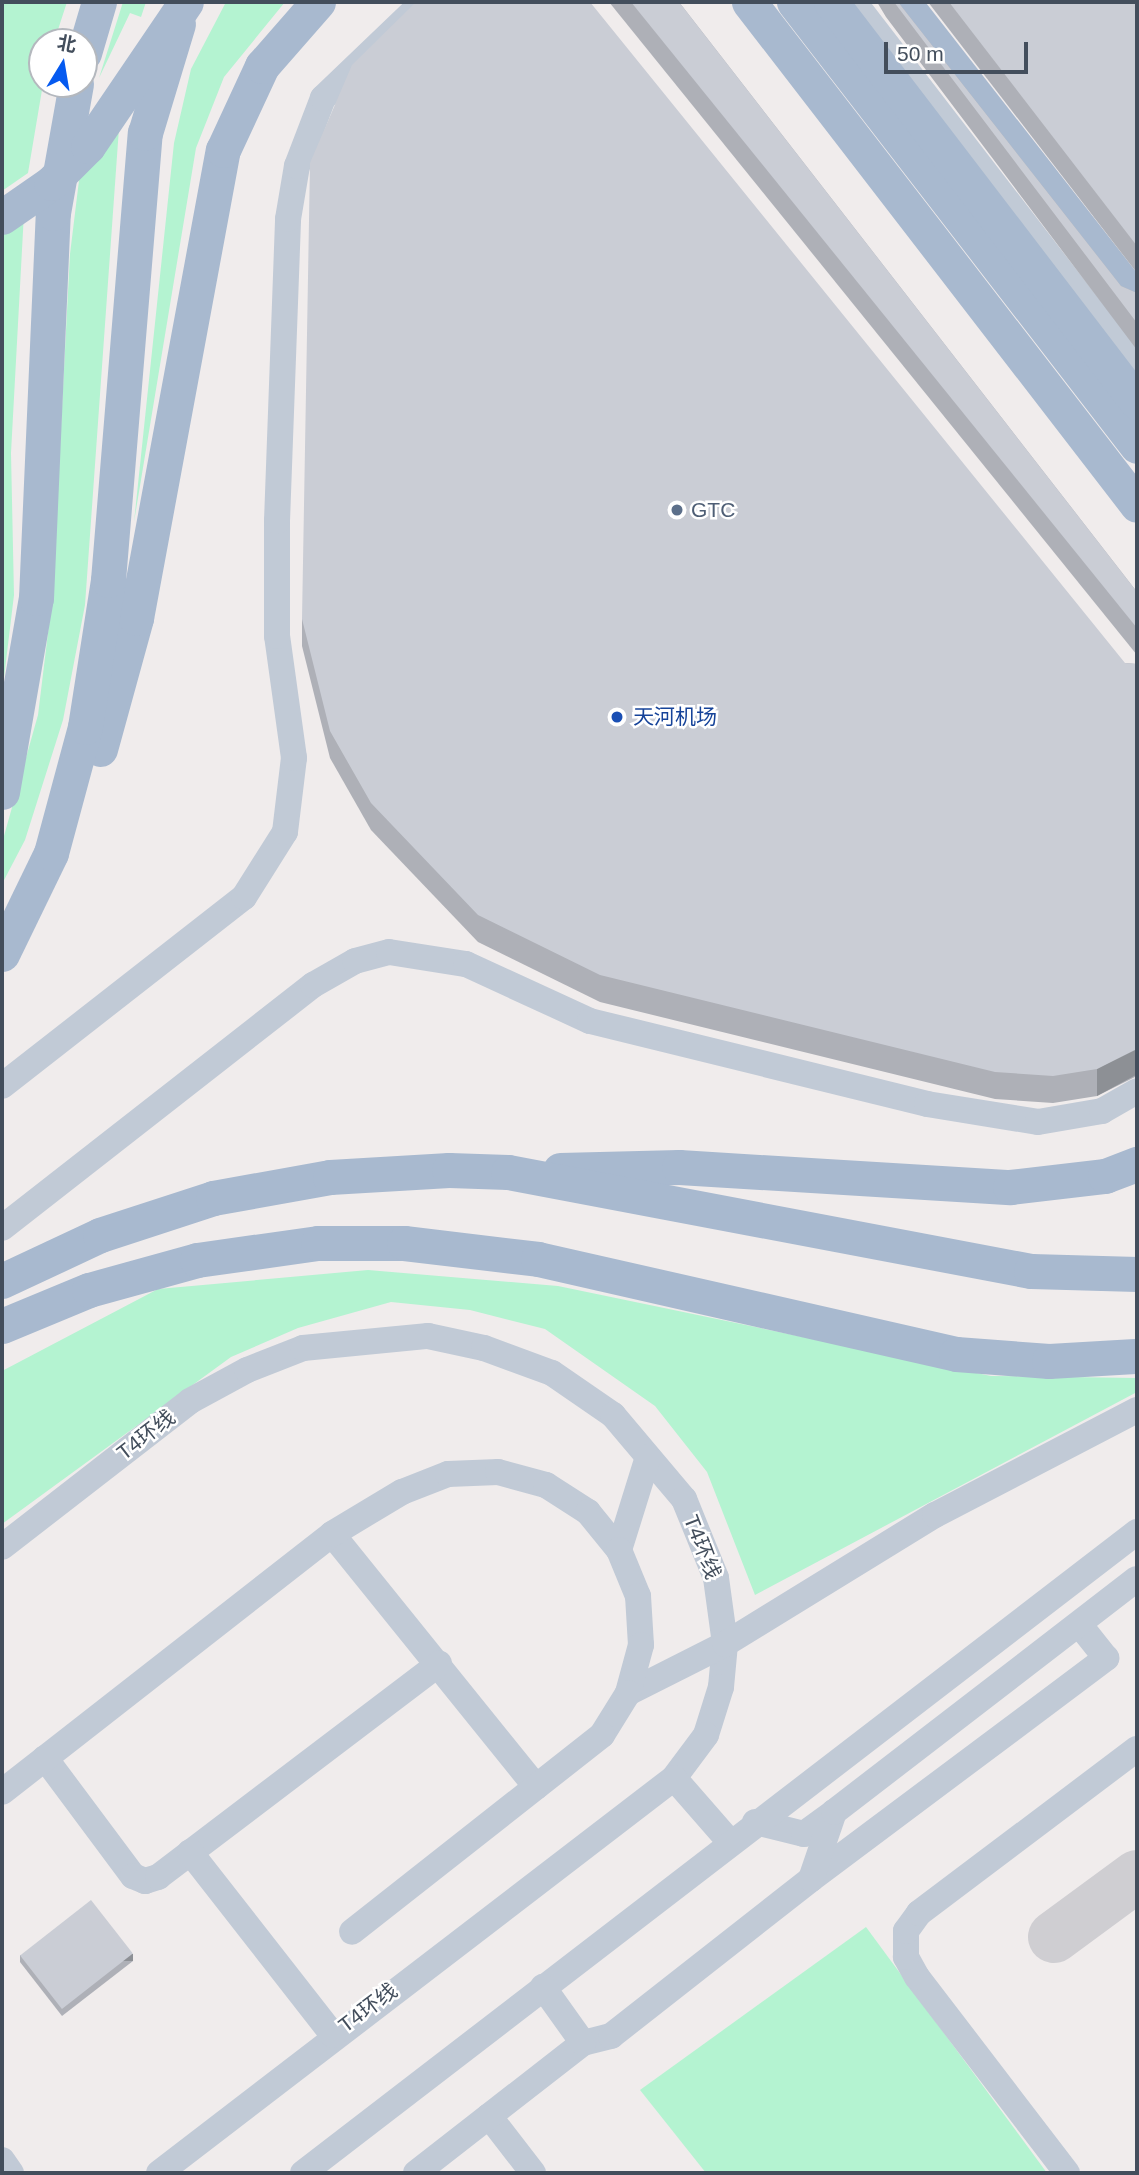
<!DOCTYPE html>
<meta charset="utf-8">
<style>
body{margin:0}
#map{position:relative;width:1139px;height:2175px;overflow:hidden;background:#f0ecec;font-family:Helvetica,"Noto Sans SC",sans-serif}
div>[style]{position:absolute}
.green>*{inset:0;background:#b4f3d1}
.taxiway>*{height:52px;margin:-26px;padding:0 26px;transform-origin:26px;border-radius:26px;background:#cfced2}
.minor>*{height:26px;margin:-13px;padding:0 13px;transform-origin:13px;border-radius:13px;background:#c1cad6}
.major>*{height:35px;margin:-17.5px;padding:0 17.5px;transform-origin:17.5px;border-radius:17.5px;background:#a8b9cf}
.major-bridge>*{height:35px;margin:-17.5px;padding:0 17.5px;transform-origin:17.5px;border-radius:17.5px;background:#a8b9cf}
.wall>*{inset:0;background:#aeb0b7}
.shaded-wall>*{inset:0;background:#8d9095;transform-origin:0 0}
.building>*{inset:0;background:#cacdd5;transform-origin:0 0}
.dots>*{width:19px;height:19px;translate:-50% -50%;box-sizing:border-box;border:4px solid #fff;border-radius:50%}
span{translate:-50% -50%;white-space:nowrap;text-align:center;line-height:1.15;-webkit-text-stroke:5px #fff;paint-order:stroke}
.service-label{font-size:21px;color:#4e5e75}
.left{translate:0 -50%;text-align:left}
.transit-label{font-size:21px;color:#164399}
.street-label{font-size:21px;color:#434e5c}
.frame{position:absolute;inset:0;border:4px solid #434e5c;pointer-events:none}
.north{position:absolute;left:28px;top:28px;width:70px;height:70px;box-sizing:border-box;background:#fff;border:2px solid #b4b8be;border-radius:50%;rotate:11deg;font-size:19px;font-weight:700;line-height:28px;text-align:center;color:#434e5c}
.north::after{content:'';display:block;margin:auto;width:24px;height:32px;background:#055af0;clip-path:polygon(50% 0,100% 100%,50% 72%,0 100%)}
.scale{position:absolute;left:884px;top:42px;width:144px;height:32px;box-sizing:border-box;border:4px solid #434e5c;border-top:0;padding-left:9px;font-size:21px;line-height:24px;white-space:nowrap;color:#434e5c;-webkit-text-stroke:5px #fff;paint-order:stroke}
</style>
<div id="map">
<div class="green">
<i style="clip-path:polygon(2px 2px,67px 2px,54px 42px,42px 42px,43px 84px,28px 173px,2px 191px)"></i>
<i style="clip-path:polygon(123px 2px,146px 2px,141px 17px,130px 13px,99px 78px)"></i>
<i style="clip-path:polygon(226px 2px,285px 2px,224px 77px,196px 148px,134px 522px,174px 143px,191px 69px)"></i>
<i style="clip-path:polygon(120px 114px,85px 605px,63px 720px,25px 840px,2px 884px,2px 843px,38px 715px,52px 600px,70px 254px,81px 164px)"></i>
<i style="clip-path:polygon(24px 213px,11px 453px,14px 595px,2px 694px,2px 227px)"></i>
<i style="clip-path:polygon(368px 1270px,558px 1286px,991px 1376px,1137px 1378px,1137px 1392px,755px 1595px,707px 1472px,655px 1406px,545px 1329px,470px 1310px,391px 1302px,298px 1328px,231px 1357px,2px 1524px,2px 1371px,158px 1289px)"></i>
<i style="clip-path:polygon(866px 1927px,1047px 2173px,706px 2173px,640px 2090px)"></i>
</div>
<div class="taxiway">
<i style="left:1054px;top:1937px;width:103px;rotate:-36.3deg"></i>
</div>
<div class="minor">
<i style="left:854px;top:2px;width:463px;rotate:52.4deg"></i>
<i style="left:2px;top:1086px;width:307px;rotate:-38deg"></i>
<i style="left:244px;top:897px;width:77px;rotate:-57.8deg"></i>
<i style="left:285px;top:832px;width:75px;rotate:-83.1deg"></i>
<i style="left:294px;top:758px;width:123px;rotate:-97.9deg"></i>
<i style="left:277px;top:636px;width:115px;rotate:-90deg"></i>
<i style="left:277px;top:521px;width:302px;rotate:-87.9deg"></i>
<i style="left:288px;top:219px;width:54px;rotate:-80.4deg"></i>
<i style="left:297px;top:166px;width:73px;rotate:-69.1deg"></i>
<i style="left:323px;top:98px;width:139px;rotate:-43.8deg"></i>
<i style="left:2px;top:1228px;width:395px;rotate:-38deg"></i>
<i style="left:313px;top:985px;width:48px;rotate:-29.7deg"></i>
<i style="left:355px;top:961px;width:35px;rotate:-15deg"></i>
<i style="left:389px;top:952px;width:78px;rotate:8.9deg"></i>
<i style="left:466px;top:964px;width:136px;rotate:24.7deg"></i>
<i style="left:590px;top:1021px;width:347px;rotate:13.8deg"></i>
<i style="left:927px;top:1104px;width:112px;rotate:9.2deg"></i>
<i style="left:1038px;top:1122px;width:65px;rotate:-9.8deg"></i>
<i style="left:1102px;top:1111px;width:40px;rotate:-29.7deg"></i>
<i style="left:332px;top:1534px;width:325px;rotate:51.1deg"></i>
<i style="left:2px;top:1547px;width:238px;rotate:-37.8deg"></i>
<i style="left:190px;top:1401px;width:65px;rotate:-28.5deg"></i>
<i style="left:247px;top:1370px;width:60px;rotate:-21.4deg"></i>
<i style="left:303px;top:1348px;width:126px;rotate:-5.5deg"></i>
<i style="left:428px;top:1336px;width:57px;rotate:12.1deg"></i>
<i style="left:484px;top:1348px;width:72px;rotate:20.2deg"></i>
<i style="left:552px;top:1373px;width:74px;rotate:34.5deg"></i>
<i style="left:613px;top:1415px;width:110px;rotate:49.8deg"></i>
<i style="left:684px;top:1499px;width:85px;rotate:67.9deg"></i>
<i style="left:716px;top:1578px;width:67px;rotate:82.2deg"></i>
<i style="left:725px;top:1644px;width:43px;rotate:95.3deg"></i>
<i style="left:721px;top:1687px;width:50px;rotate:107.4deg"></i>
<i style="left:706px;top:1735px;width:54px;rotate:126.7deg"></i>
<i style="left:674px;top:1778px;width:649px;rotate:142.51deg"></i>
<i style="left:619px;top:1550px;width:97px;rotate:-72.7deg"></i>
<i style="left:628px;top:1693px;width:109px;rotate:-26.8deg"></i>
<i style="left:725px;top:1644px;width:246px;rotate:-31.6deg"></i>
<i style="left:935px;top:1515px;width:228px;rotate:-27.5deg"></i>
<i style="left:45px;top:1758px;width:147px;rotate:53.3deg"></i>
<i style="left:133px;top:1876px;width:13px;rotate:23deg"></i>
<i style="left:145px;top:1881px;width:14px;rotate:-17deg"></i>
<i style="left:158px;top:1877px;width:353px;rotate:-37.2deg"></i>
<i style="left:674px;top:1778px;width:84px;rotate:48.9deg"></i>
<i style="left:2px;top:1792px;width:419px;rotate:-38deg"></i>
<i style="left:332px;top:1534px;width:82px;rotate:-31deg"></i>
<i style="left:402px;top:1492px;width:49px;rotate:-21.4deg"></i>
<i style="left:448px;top:1474px;width:50px;rotate:-2.3deg"></i>
<i style="left:498px;top:1472px;width:50px;rotate:15.2deg"></i>
<i style="left:546px;top:1485px;width:50px;rotate:32.7deg"></i>
<i style="left:588px;top:1512px;width:49px;rotate:50.8deg"></i>
<i style="left:619px;top:1550px;width:50px;rotate:67.6deg"></i>
<i style="left:638px;top:1596px;width:49px;rotate:86.5deg"></i>
<i style="left:641px;top:1645px;width:50px;rotate:105.2deg"></i>
<i style="left:628px;top:1693px;width:49px;rotate:121.8deg"></i>
<i style="left:602px;top:1735px;width:318px;rotate:141.8deg"></i>
<i style="left:755px;top:1822px;width:50px;rotate:13.8deg"></i>
<i style="left:804px;top:1834px;width:37px;rotate:-36deg"></i>
<i style="left:190px;top:1852px;width:232px;rotate:52deg"></i>
<i style="left:811px;top:1879px;width:369px;rotate:-36.8deg"></i>
<i style="left:1106px;top:1658px;width:43px;rotate:-128.5deg"></i>
<i style="left:583px;top:2043px;width:29px;rotate:-14deg"></i>
<i style="left:611px;top:2036px;width:254px;rotate:-38.1deg"></i>
<i style="left:811px;top:1879px;width:71px;rotate:-71.1deg"></i>
<i style="left:834px;top:1812px;width:382px;rotate:-37.6deg"></i>
<i style="left:489px;top:2116px;width:72px;rotate:52.3deg"></i>
<i style="left:2px;top:2160px;width:16px;rotate:55deg"></i>
<i style="left:303px;top:2173px;width:1052px;rotate:-37.55deg"></i>
<i style="left:416px;top:2173px;width:212px;rotate:-37.9deg"></i>
<i style="left:583px;top:2043px;width:69px;rotate:-125.5deg"></i>
<i style="left:1067px;top:2173px;width:247px;rotate:-127.4deg"></i>
<i style="left:917px;top:1977px;width:23px;rotate:-119deg"></i>
<i style="left:906px;top:1957px;width:26px;rotate:-90deg"></i>
<i style="left:906px;top:1931px;width:22px;rotate:-54deg"></i>
<i style="left:919px;top:1913px;width:273px;rotate:-37deg"></i>
</div>
<div class="major">
<i style="left:749px;top:2px;width:635px;rotate:52.35deg"></i>
<i style="left:84px;top:53px;width:53px;rotate:-73.6deg"></i>
<i style="left:100px;top:749px;width:136px;rotate:-74.6deg"></i>
<i style="left:136px;top:618px;width:476px;rotate:-79.5deg"></i>
<i style="left:223px;top:150px;width:93px;rotate:-65.1deg"></i>
<i style="left:262px;top:66px;width:85px;rotate:-48.8deg"></i>
<i style="left:2px;top:792px;width:197px;rotate:-80.1deg"></i>
<i style="left:36px;top:598px;width:385px;rotate:-87.5deg"></i>
<i style="left:53px;top:213px;width:131px;rotate:-79.9deg"></i>
<i style="left:2px;top:954px;width:112px;rotate:-64.1deg"></i>
<i style="left:51px;top:853px;width:131px;rotate:-74.9deg"></i>
<i style="left:85px;top:727px;width:149px;rotate:-81.1deg"></i>
<i style="left:108px;top:580px;width:449px;rotate:-85.3deg"></i>
<i style="left:145px;top:133px;width:114px;rotate:-73.2deg"></i>
<i style="left:560px;top:1170px;width:119px;rotate:-1.4deg"></i>
<i style="left:679px;top:1167px;width:332px;rotate:3.5deg"></i>
<i style="left:1010px;top:1187px;width:96px;rotate:-6.6deg"></i>
<i style="left:1105px;top:1176px;width:34px;rotate:-21deg"></i>
<i style="left:2px;top:1281px;width:108px;rotate:-25.1deg"></i>
<i style="left:100px;top:1235px;width:119px;rotate:-18.1deg"></i>
<i style="left:213px;top:1198px;width:119px;rotate:-10.2deg"></i>
<i style="left:330px;top:1177px;width:119px;rotate:-3.4deg"></i>
<i style="left:449px;top:1170px;width:59px;rotate:1.9deg"></i>
<i style="left:508px;top:1172px;width:532px;rotate:10.72deg"></i>
<i style="left:1031px;top:1271px;width:106px;rotate:1.6deg"></i>
<i style="left:2px;top:1326px;width:94px;rotate:-22.5deg"></i>
<i style="left:89px;top:1290px;width:112px;rotate:-15.5deg"></i>
<i style="left:197px;top:1260px;width:122px;rotate:-8deg"></i>
<i style="left:318px;top:1243px;width:86px"></i>
<i style="left:404px;top:1243px;width:135px;rotate:6.8deg"></i>
<i style="left:538px;top:1259px;width:429px;rotate:12.8deg"></i>
<i style="left:956px;top:1354px;width:93px;rotate:4.3deg"></i>
<i style="left:1049px;top:1361px;width:86px;rotate:-3.3deg"></i>
</div>
<div class="major-bridge">
<i style="left:794px;top:2px;width:561px;rotate:52.31deg"></i>
<i style="left:831px;top:2px;width:504px;rotate:52.58deg"></i>
<i style="left:903px;top:2px;width:380px;rotate:52deg"></i>
<i style="left:2px;top:217px;width:60px;rotate:-34.8deg"></i>
<i style="left:51px;top:183px;width:52px;rotate:-45deg"></i>
<i style="left:88px;top:146px;width:174px;rotate:-55.8deg"></i>
</div>
<div class="wall">
<i style="clip-path:polygon(609px 2px,679px 2px,1137px 592px,1137px 655px)"></i>
<i style="clip-path:polygon(877px 2px,898px 2px,1121px 286px,1137px 293px,1137px 350px,886px 17px)"></i>
<i style="clip-path:polygon(928px 2px,1137px 2px,1137px 273px)"></i>
<i style="clip-path:polygon(302px 619px,1125px 663px,1137px 664px,1137px 1076px,1097px 1096px,1053px 1103px,995px 1099px,600px 1002px,478px 942px,371px 830px,330px 758px,302px 646px)"></i>
<i style="clip-path:polygon(20px 1955px,133px 1961px,62px 2016px,20px 1962px)"></i>
</div>
<div class="shaded-wall">
<i style="clip-path:polygon(1136px 1048px,1136px 1075px,1097px 1096px,1097px 1069px)"></i>
<i style="left:133px;top:1954px;width:7px;height:90px;rotate:90deg"></i>
</div>
<div class="building">
<i style="clip-path:polygon(416px 2px,590px 2px,1125px 663px,1137px 664px,1137px 1049px,1097px 1069px,1053px 1076px,995px 1072px,600px 975px,478px 915px,371px 803px,330px 731px,302px 619px,310px 163px,352px 65px)"></i>
<i style="clip-path:polygon(631px 2px,679px 2px,1137px 592px,1137px 628px)"></i>
<i style="clip-path:polygon(894px 2px,898px 2px,1121px 286px,1137px 293px,1137px 323px)"></i>
<i style="clip-path:polygon(949px 2px,1137px 2px,1137px 246px)"></i>
<i style="left:91px;top:1900px;width:68px;height:90px;rotate:52deg"></i>
</div>
<div class="dots">
<i style="left:677px;top:510px;background:#5c6f8a"></i>
<i style="left:617px;top:717px;background:#1a4fb4"></i>
</div>
<div class="service-label">
<span class="left" style="left:691px;top:510px">GTC</span>
</div>
<div class="transit-label">
<span class="left" style="left:633px;top:717px">天河机场</span>
</div>
<div class="street-label">
<span style="left:146px;top:1435px;rotate:-38deg">T4环线</span>
<span style="left:702px;top:1547px;rotate:69deg">T4环线</span>
<span style="left:368px;top:2008px;rotate:-37deg">T4环线</span>
</div>
<div class="frame"></div>
<div class="north">北</div>
<div class="scale">50 m</div>
</div>
